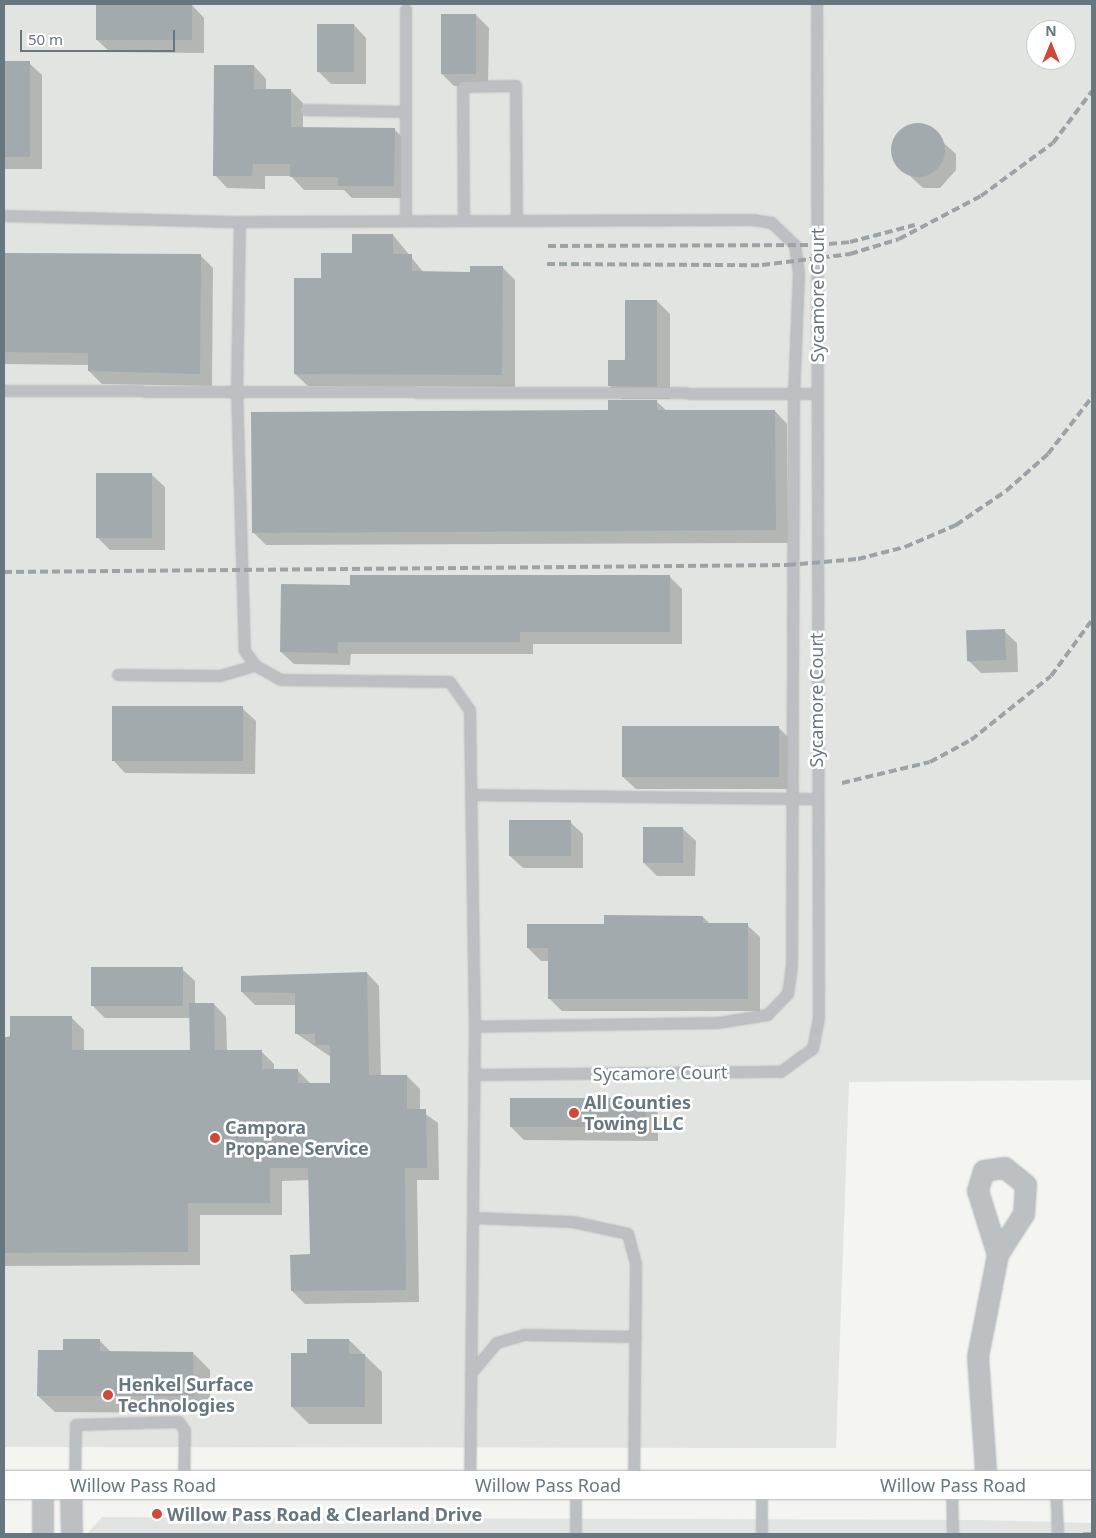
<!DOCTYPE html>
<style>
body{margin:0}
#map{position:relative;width:1096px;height:1538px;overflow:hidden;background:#f4f4f1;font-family:"Noto Sans",sans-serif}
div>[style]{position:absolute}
.built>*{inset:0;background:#e2e4e1}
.shadow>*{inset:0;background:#0003;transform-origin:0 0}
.building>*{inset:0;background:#a2aaae;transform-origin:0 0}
.round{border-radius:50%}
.roads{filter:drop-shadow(0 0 1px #afb4b7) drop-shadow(0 0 1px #afb4b7)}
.lane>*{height:10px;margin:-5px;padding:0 5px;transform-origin:5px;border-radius:5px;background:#bcc0c3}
.street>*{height:20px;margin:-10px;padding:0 10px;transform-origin:10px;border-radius:10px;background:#bcc0c3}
.secondary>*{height:28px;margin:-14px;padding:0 14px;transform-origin:14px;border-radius:14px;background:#fff}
.rail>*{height:4px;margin-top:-2px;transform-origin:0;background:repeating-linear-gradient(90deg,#9ca3a7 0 8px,transparent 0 12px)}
.dots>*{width:14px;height:14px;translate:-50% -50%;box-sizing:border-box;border:2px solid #fff;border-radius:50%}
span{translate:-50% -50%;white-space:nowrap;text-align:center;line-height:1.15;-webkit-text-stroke:5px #fff;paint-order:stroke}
.street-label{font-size:18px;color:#67777f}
.poi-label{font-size:18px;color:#67777f;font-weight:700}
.left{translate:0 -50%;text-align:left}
.frame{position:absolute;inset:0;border:5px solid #67777f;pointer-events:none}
.north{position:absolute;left:1026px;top:20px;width:50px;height:50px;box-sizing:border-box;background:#fff;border:1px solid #c2c9cc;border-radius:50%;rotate:0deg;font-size:14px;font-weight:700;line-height:20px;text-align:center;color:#67777f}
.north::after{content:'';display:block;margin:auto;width:18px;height:22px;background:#cf4937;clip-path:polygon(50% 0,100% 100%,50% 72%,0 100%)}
.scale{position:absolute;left:20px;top:30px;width:155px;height:22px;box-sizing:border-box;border:2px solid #67777f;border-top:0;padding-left:6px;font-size:15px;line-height:18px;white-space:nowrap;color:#67777f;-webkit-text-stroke:4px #fff;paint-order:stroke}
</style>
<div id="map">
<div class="built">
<i style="clip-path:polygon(evenodd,4px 4px,1092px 4px,1092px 1080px,849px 1082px,836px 1448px,4px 1447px,4px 4px,1036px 30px,1066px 30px,1066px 60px,1036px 60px,1036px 30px)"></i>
<i style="clip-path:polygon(102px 1517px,979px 1520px,1092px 1523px,1092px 1534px,87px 1534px)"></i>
</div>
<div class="shadow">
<i style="clip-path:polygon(192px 5px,204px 18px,204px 53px,110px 52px,97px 40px)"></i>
<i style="clip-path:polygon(476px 15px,489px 28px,488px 86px,454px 86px,441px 73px)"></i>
<i style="clip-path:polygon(354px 25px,366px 38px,366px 84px,331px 84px,318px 71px)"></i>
<i style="clip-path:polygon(4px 63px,29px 63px,42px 75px,42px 169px,4px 169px)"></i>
<i style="clip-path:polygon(254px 66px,266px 79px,266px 90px,290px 90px,303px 103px,303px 129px,394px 129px,407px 142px,406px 198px,352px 198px,344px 190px,304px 190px,291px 176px,265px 176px,265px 189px,227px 188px,215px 175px)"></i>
<i style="clip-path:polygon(924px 125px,956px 154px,956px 170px,940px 188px,923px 188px,896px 163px,895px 137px,908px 126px)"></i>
<i style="clip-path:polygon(393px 235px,424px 273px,471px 273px,502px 267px,515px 280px,515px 387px,308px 386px,295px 374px,322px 279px,354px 254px)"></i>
<i style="clip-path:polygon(4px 255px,200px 255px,213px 268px,212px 386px,102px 384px,89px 371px,89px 365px,4px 364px)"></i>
<i style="clip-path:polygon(657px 301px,670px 314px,670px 399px,622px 399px,610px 386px)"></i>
<i style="clip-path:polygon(657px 402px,667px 411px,775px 411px,787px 424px,788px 543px,266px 545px,253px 532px,610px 412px)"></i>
<i style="clip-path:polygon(152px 475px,165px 487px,165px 550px,110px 550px,98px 538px)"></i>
<i style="clip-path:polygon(669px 576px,682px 589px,682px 644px,533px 644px,533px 654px,351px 654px,350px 665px,294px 664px,281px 652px,352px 586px)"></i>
<i style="clip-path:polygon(1004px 631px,1017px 643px,1018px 672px,981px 673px,968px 660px)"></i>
<i style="clip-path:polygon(243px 709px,256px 721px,255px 774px,125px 773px,113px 760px)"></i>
<i style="clip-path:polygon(778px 727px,791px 740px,791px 789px,636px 789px,623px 777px)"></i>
<i style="clip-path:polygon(570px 822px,583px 834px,583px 868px,523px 868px,510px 856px)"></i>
<i style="clip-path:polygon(683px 829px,696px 841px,695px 876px,657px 876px,644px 863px)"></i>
<i style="clip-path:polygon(703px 917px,711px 925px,747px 925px,760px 937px,760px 1011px,562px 1011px,549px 998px,549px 961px,541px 961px,528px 948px,606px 925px)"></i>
<i style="clip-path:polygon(182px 969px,195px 981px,195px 1004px,214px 1004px,226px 1017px,227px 1051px,261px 1051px,274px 1064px,274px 1070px,297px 1070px,310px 1083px,331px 1084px,331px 1057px,297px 1034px,296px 1005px,255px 1005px,242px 992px,367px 973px,379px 986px,381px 1076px,407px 1076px,420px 1089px,420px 1110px,438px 1123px,439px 1180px,417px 1180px,419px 1302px,305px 1304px,292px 1291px,311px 1256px,310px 1180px,282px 1181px,282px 1215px,200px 1215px,200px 1265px,4px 1266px,4px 1038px,71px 1017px,84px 1030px,84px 1052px,191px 1051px,191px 1018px,105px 1018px,92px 1005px)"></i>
<i style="clip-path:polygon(646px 1101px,658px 1113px,658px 1141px,524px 1140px,511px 1127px)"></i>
<i style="clip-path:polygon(349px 1340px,382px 1372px,382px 1424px,309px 1424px,292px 1407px,308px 1354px)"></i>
<i style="clip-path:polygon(100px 1341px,111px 1352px,193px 1353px,210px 1370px,210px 1413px,55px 1412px,38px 1396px,64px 1351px)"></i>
<i style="left:1083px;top:1532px;width:9px;height:2px"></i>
</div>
<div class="building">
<i style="left:96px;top:4px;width:96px;height:36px"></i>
<i style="left:441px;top:14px;width:35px;height:60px"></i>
<i style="left:317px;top:24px;width:37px;height:48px"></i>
<i style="left:4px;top:61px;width:26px;height:96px"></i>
<i style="clip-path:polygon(214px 65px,254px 65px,254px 89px,291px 89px,291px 127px,395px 128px,394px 186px,338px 186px,338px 177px,290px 177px,290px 164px,253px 164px,252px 176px,213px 176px)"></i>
<i class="round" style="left:891px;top:123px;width:54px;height:54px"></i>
<i style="clip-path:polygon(352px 234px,393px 234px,393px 254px,412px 254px,412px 271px,470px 272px,470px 266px,503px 266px,502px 375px,294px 374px,294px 278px,321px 278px,321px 253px,352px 253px)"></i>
<i style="clip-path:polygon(4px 253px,201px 254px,200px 374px,88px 371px,88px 353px,4px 352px)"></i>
<i style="clip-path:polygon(625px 300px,657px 300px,657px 387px,608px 386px,608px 360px,625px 360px)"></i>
<i style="clip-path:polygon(608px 400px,657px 400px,657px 410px,775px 410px,776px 530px,252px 533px,251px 412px,608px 410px)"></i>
<i style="left:96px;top:473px;width:56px;height:65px"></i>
<i style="clip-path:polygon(350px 575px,670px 575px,670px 632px,520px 632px,520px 642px,338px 642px,338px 653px,280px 652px,281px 584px,350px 585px)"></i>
<i style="left:1005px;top:629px;width:31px;height:39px;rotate:88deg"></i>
<i style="left:112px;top:706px;width:131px;height:55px"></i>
<i style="left:622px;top:726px;width:157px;height:51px"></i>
<i style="left:571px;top:820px;width:36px;height:62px;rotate:90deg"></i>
<i style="left:643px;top:827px;width:40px;height:36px"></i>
<i style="clip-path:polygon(604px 915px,703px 916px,703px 923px,748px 923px,748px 999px,548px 999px,548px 948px,527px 948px,527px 924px,604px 924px)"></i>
<i style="left:91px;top:967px;width:92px;height:39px"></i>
<i style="clip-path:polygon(367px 972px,369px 1075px,407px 1075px,407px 1109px,426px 1109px,427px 1168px,405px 1168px,406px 1290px,291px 1291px,290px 1255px,310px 1254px,308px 1168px,270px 1168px,270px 1203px,188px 1203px,188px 1252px,4px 1253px,4px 1037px,10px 1037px,10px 1016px,72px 1016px,72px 1050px,190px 1050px,189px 1003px,214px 1003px,215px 1050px,262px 1050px,262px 1069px,298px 1069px,298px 1083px,330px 1083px,330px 1045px,315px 1045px,315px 1034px,295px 1034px,295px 993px,241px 992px,241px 976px)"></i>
<i style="left:510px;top:1098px;width:136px;height:29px"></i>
<i style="clip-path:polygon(63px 1339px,100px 1339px,100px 1351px,193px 1352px,194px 1396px,37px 1396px,38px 1350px,63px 1350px)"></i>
<i style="clip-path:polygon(307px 1339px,349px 1339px,349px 1354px,365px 1354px,365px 1407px,291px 1407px,291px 1353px,307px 1353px)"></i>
</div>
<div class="roads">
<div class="lane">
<i style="left:406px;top:10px;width:211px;rotate:90deg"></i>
<i style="left:306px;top:110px;width:100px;rotate:1.1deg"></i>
<i style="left:4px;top:216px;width:236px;rotate:1.5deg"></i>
<i style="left:240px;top:222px;width:513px;rotate:-0.22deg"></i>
<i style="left:753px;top:220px;width:19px;rotate:9deg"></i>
<i style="left:772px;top:223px;width:32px;rotate:44deg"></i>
<i style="left:795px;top:245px;width:27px;rotate:82deg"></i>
<i style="left:799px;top:272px;width:122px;rotate:92.3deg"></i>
<i style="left:794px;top:394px;width:572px;rotate:90.2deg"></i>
<i style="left:792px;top:966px;width:28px;rotate:98deg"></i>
<i style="left:788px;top:994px;width:29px;rotate:134deg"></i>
<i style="left:768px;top:1015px;width:51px;rotate:170.9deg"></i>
<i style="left:718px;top:1023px;width:243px;rotate:179.1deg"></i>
<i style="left:464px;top:221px;width:134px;rotate:-90.4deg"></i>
<i style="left:463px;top:87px;width:53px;rotate:-1.1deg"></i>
<i style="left:516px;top:86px;width:135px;rotate:89.6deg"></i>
<i style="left:240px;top:222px;width:167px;rotate:91deg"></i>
<i style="left:237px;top:389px;width:262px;rotate:88.3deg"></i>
<i style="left:245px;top:651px;width:19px;rotate:54deg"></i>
<i style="left:256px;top:666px;width:29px;rotate:29deg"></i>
<i style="left:281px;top:680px;width:169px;rotate:0.7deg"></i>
<i style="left:450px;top:682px;width:35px;rotate:55deg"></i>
<i style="left:470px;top:711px;width:316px;rotate:89.1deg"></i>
<i style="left:475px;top:1027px;width:457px;rotate:90.6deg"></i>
<i style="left:4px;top:391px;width:814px;rotate:0.21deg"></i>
<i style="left:118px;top:675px;width:102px;rotate:0.6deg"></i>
<i style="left:220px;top:676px;width:37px;rotate:-16deg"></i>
<i style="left:473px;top:795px;width:343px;rotate:0.7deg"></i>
<i style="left:474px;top:1075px;width:307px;rotate:-0.6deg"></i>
<i style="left:781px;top:1072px;width:39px;rotate:-36deg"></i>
<i style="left:813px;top:1049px;width:32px;rotate:-79deg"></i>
<i style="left:819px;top:1018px;width:1014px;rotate:-90.11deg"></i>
<i style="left:473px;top:1218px;width:100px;rotate:2.3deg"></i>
<i style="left:573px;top:1222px;width:56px;rotate:12.3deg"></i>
<i style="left:628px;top:1234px;width:31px;rotate:75deg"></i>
<i style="left:636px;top:1264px;width:221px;rotate:90.5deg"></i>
<i style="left:471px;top:1374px;width:40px;rotate:-50deg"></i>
<i style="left:497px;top:1343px;width:29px;rotate:-16deg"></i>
<i style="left:525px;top:1335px;width:111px;rotate:1deg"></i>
<i style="left:75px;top:1483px;width:58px;rotate:-89deg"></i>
<i style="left:76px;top:1425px;width:103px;rotate:-1.7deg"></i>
<i style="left:179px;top:1422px;width:11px;rotate:56deg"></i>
<i style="left:185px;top:1431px;width:53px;rotate:91.1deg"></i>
<i style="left:576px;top:1486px;width:48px;rotate:90deg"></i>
<i style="left:762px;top:1486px;width:48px;rotate:90deg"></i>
<i style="left:952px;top:1486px;width:48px;rotate:88.8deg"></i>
<i style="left:1056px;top:1486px;width:48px;rotate:87.6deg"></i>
</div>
<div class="street">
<i style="left:43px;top:1485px;width:49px;rotate:90deg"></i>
<i style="left:71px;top:1485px;width:49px;rotate:88.8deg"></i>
<i style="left:987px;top:1485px;width:128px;rotate:-94deg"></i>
<i style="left:978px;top:1357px;width:104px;rotate:-78.9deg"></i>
<i style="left:998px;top:1255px;width:49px;rotate:-57.6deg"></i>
<i style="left:1024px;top:1214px;width:29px;rotate:-86deg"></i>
<i style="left:1026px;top:1185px;width:27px;rotate:-141deg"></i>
<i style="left:1005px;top:1168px;width:21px;rotate:172deg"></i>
<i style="left:984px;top:1171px;width:21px;rotate:107deg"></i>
<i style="left:978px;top:1191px;width:67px;rotate:72.6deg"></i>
</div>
<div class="secondary">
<i style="left:4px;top:1485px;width:1088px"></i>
</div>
</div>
<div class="rail">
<i style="left:548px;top:246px;width:269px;rotate:-0.2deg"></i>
<i style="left:817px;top:245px;width:33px;rotate:-5deg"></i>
<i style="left:850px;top:242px;width:67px;rotate:-14.7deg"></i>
<i style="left:547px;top:264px;width:215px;rotate:0.3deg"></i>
<i style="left:762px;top:265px;width:89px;rotate:-7.1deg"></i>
<i style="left:850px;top:254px;width:51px;rotate:-17deg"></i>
<i style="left:899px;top:239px;width:93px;rotate:-27.7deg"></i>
<i style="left:981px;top:196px;width:89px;rotate:-36.4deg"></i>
<i style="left:1053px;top:143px;width:65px;rotate:-53.1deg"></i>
<i style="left:4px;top:572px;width:784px;rotate:-0.51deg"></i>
<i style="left:788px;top:565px;width:70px;rotate:-4.9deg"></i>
<i style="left:858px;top:559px;width:49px;rotate:-14.3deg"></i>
<i style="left:905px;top:547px;width:56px;rotate:-23.3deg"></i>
<i style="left:956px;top:525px;width:60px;rotate:-34.2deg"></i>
<i style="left:1006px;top:491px;width:56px;rotate:-41.4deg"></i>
<i style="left:1048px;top:454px;width:72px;rotate:-52.3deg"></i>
<i style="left:842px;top:783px;width:90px;rotate:-13.4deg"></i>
<i style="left:930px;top:762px;width:47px;rotate:-28.2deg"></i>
<i style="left:971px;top:740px;width:102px;rotate:-38.7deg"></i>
<i style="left:1051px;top:676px;width:69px;rotate:-53.8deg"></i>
</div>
<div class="dots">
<i style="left:574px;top:1113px;background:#cf4937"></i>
<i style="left:215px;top:1138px;background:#cf4937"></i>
<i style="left:108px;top:1395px;background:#cf4937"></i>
<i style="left:157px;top:1514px;background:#cf4937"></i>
</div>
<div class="street-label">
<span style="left:817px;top:295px;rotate:-90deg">Sycamore Court</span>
<span style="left:816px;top:700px;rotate:-90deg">Sycamore Court</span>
<span style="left:660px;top:1073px;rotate:-1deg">Sycamore Court</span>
<span style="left:143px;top:1485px">Willow Pass Road</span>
<span style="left:548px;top:1485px">Willow Pass Road</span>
<span style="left:953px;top:1485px">Willow Pass Road</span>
</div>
<div class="poi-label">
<span class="left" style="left:584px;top:1113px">All Counties<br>Towing LLC</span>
<span class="left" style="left:225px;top:1138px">Campora<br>Propane Service</span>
<span class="left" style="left:118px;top:1395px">Henkel Surface<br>Technologies</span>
<span class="left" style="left:167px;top:1514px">Willow Pass Road &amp; Clearland Drive</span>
</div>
<div class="frame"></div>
<div class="north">N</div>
<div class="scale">50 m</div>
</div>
